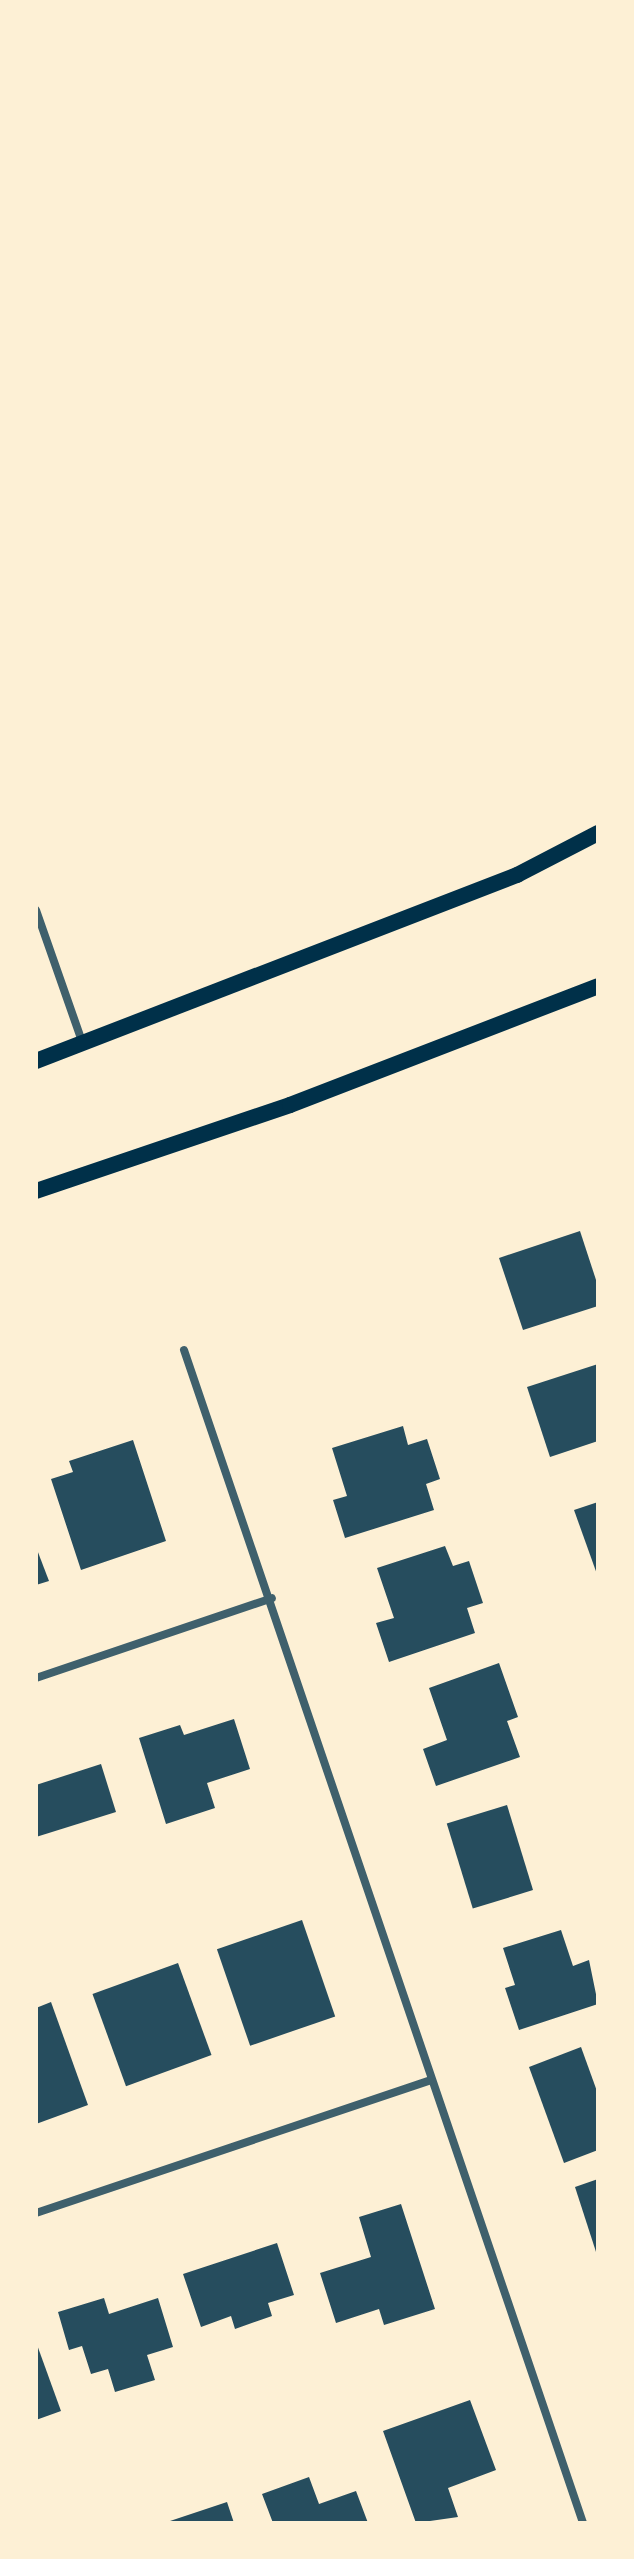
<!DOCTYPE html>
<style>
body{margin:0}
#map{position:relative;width:634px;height:2559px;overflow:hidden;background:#fdf0d5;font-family:Mulish,sans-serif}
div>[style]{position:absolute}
.building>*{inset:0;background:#264d5e;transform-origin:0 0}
.minor>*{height:8px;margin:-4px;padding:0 4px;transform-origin:4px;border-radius:4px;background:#3f606c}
.secondary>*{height:16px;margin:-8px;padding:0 8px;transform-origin:8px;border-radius:8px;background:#003049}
span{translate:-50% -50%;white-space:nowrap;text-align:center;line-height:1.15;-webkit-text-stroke:8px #fdf0d5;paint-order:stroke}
.frame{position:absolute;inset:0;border:38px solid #fdf0d5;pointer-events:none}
</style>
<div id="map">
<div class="building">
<i style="clip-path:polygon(580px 1231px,598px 1286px,598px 1306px,523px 1330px,499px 1258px)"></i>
<i style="clip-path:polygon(598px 1364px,598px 1441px,550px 1457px,527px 1387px)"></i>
<i style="clip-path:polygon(403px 1426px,408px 1445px,427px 1439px,440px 1479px,426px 1484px,434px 1510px,345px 1538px,333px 1500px,347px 1496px,332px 1448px)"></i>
<i style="clip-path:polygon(133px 1440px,166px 1541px,81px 1570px,51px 1479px,73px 1472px,69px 1461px)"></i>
<i style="clip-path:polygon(598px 1502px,598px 1577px,574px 1510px)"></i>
<i style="clip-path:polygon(445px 1546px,453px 1566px,469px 1561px,483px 1603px,467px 1608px,475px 1633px,389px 1662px,376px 1623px,394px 1618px,377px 1568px)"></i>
<i style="clip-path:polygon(36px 1547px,49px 1581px,36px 1585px)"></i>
<i style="clip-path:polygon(499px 1663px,518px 1717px,507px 1721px,520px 1757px,436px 1786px,423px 1749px,447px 1740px,429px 1688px)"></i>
<i style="clip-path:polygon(234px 1719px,250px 1769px,207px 1783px,215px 1808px,166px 1824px,139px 1738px,180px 1725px,184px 1735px)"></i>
<i style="clip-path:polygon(101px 1764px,116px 1812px,36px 1837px,36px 1785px)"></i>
<i style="left:507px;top:1805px;width:89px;height:63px;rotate:73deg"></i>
<i style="left:302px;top:1920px;width:102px;height:90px;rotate:71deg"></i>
<i style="clip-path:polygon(561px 1930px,573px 1966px,589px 1960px,598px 2004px,519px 2030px,505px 1988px,515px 1985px,503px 1948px)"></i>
<i style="left:178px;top:1963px;width:98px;height:91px;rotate:70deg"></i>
<i style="clip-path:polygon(51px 2002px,88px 2105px,36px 2124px,36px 2008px)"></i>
<i style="clip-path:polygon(581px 2047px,598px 2094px,598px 2150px,564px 2163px,529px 2067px)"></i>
<i style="clip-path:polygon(598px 2179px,598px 2254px,597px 2255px,575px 2187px)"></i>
<i style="clip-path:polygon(401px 2204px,435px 2309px,384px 2325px,379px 2309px,336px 2323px,320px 2273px,371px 2257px,359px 2217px)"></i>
<i style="clip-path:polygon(277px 2243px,294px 2295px,268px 2303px,272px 2316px,235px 2329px,231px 2316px,201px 2327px,183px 2274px)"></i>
<i style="clip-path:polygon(104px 2298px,109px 2314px,158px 2298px,173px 2347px,147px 2355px,155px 2380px,115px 2392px,108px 2369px,91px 2374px,82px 2346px,69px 2350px,58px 2312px)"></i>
<i style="clip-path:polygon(36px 2342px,61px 2411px,36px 2420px)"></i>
<i style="clip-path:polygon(470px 2400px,496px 2470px,448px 2488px,458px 2517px,416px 2523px,383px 2431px)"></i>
<i style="clip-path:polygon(309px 2477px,319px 2504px,356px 2491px,368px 2523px,273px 2523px,262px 2494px)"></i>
<i style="clip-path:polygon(227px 2502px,234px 2523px,167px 2523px,167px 2522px)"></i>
</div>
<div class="minor">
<i style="left:36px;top:910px;width:142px;rotate:70.7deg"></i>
<i style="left:184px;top:1350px;width:1239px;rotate:71.21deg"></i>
<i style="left:36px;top:1678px;width:249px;rotate:-18.7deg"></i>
<i style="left:36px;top:2213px;width:415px;rotate:-18.6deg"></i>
</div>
<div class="secondary">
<i style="left:36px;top:1061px;width:516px;rotate:-21.14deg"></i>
<i style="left:517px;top:875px;width:91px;rotate:-27.4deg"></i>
<i style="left:36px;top:1191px;width:268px;rotate:-18.7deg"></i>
<i style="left:290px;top:1105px;width:330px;rotate:-21.1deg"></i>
</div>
<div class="frame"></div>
</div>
